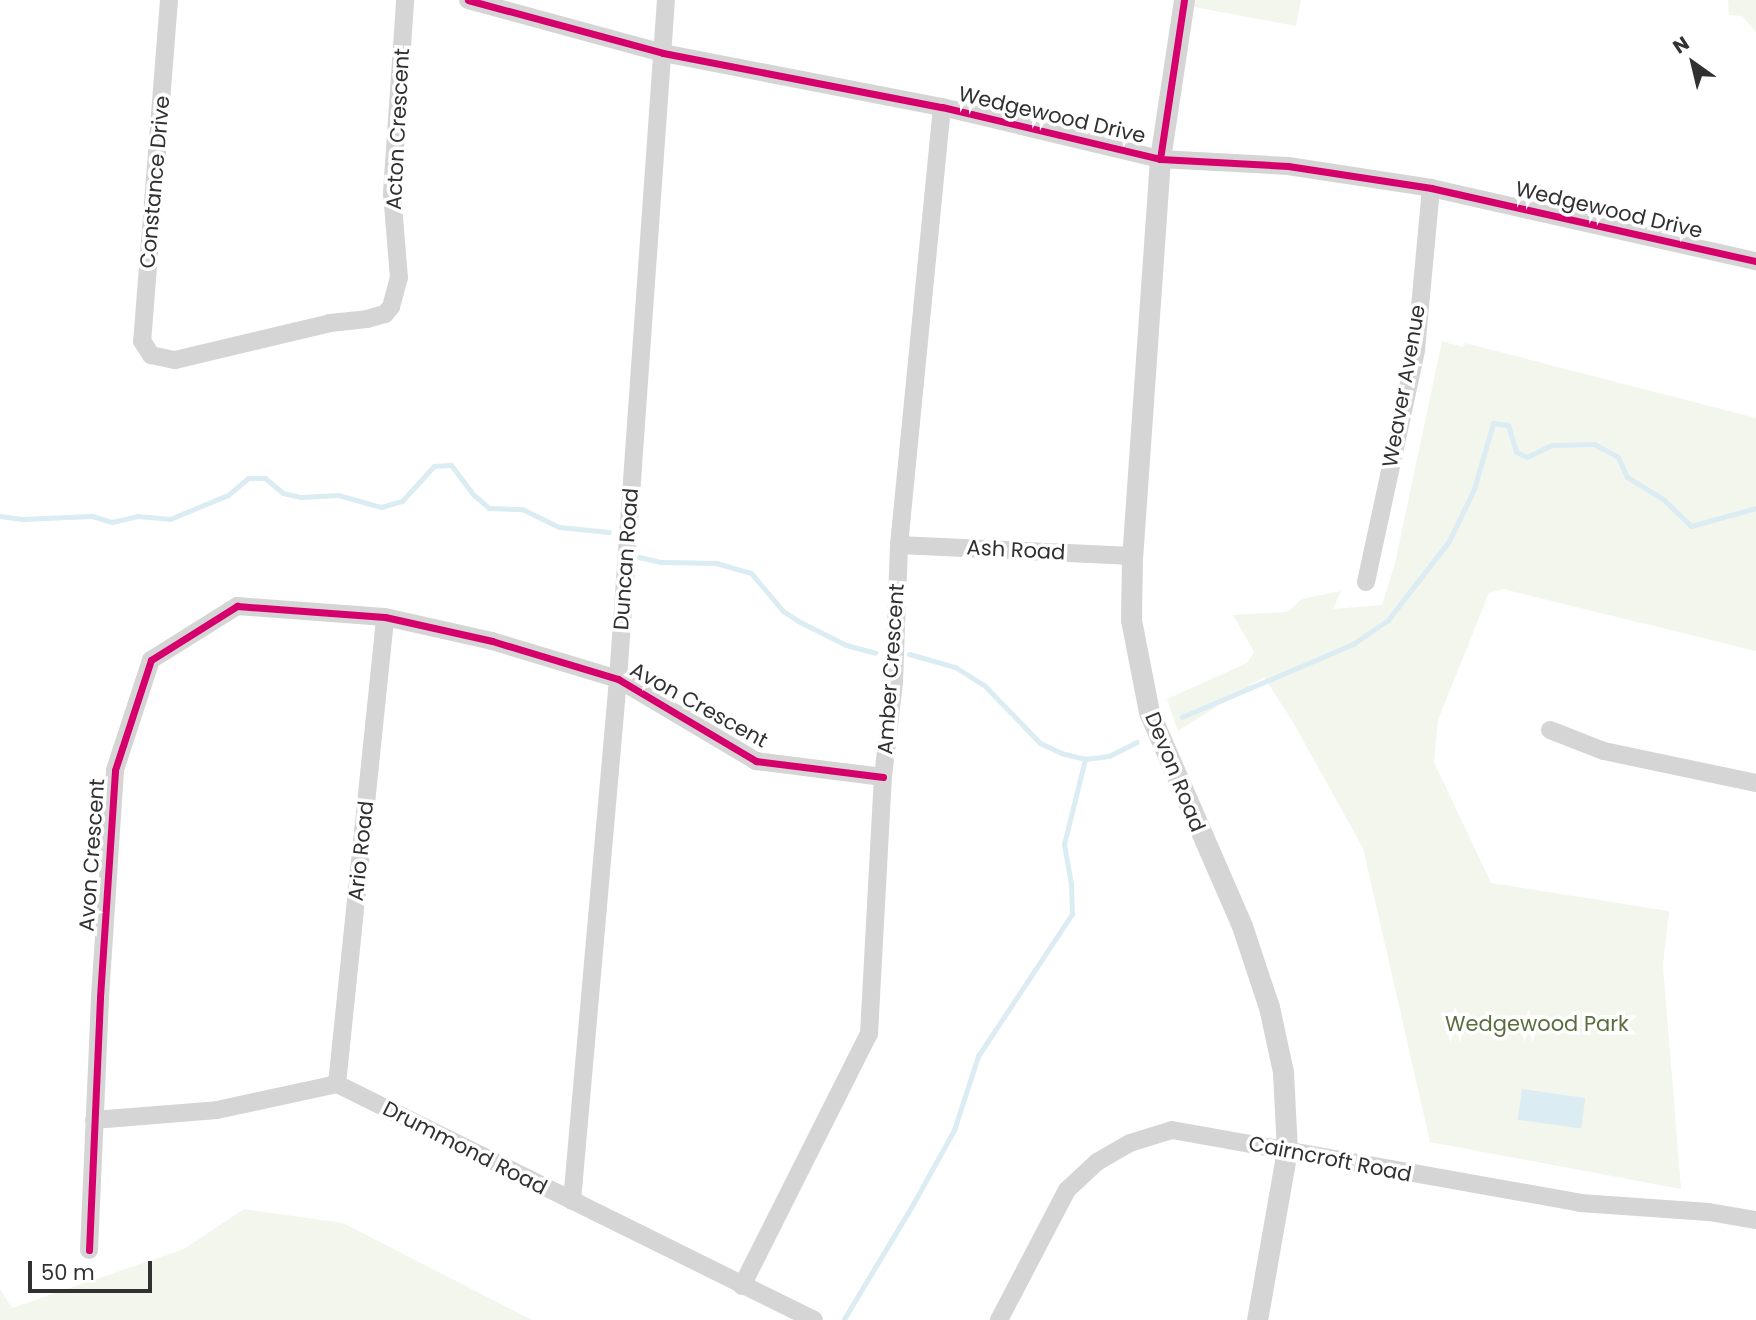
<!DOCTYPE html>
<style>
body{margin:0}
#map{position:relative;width:1756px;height:1320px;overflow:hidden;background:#fff;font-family:Poppins,sans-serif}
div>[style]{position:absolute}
.green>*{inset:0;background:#f3f6ed}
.water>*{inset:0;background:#dbecf2;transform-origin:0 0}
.stream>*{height:5px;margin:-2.5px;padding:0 2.5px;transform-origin:2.5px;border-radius:2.5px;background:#dbecf2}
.minor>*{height:18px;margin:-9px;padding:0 9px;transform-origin:9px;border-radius:9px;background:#d5d5d5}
.tertiary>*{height:21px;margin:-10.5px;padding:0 10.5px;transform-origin:10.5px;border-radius:10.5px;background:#d5d5d5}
.cycleway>*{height:7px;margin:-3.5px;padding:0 3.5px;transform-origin:3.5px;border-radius:3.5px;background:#d6006c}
span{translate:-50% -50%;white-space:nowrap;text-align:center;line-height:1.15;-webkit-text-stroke:7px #fff;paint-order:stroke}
.street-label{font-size:21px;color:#313131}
.park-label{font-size:21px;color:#5a6e3d}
.north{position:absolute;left:1658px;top:28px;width:70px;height:70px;-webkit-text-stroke:5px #fff;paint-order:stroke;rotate:326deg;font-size:19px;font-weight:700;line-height:28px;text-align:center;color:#313131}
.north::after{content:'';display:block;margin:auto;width:24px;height:32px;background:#313131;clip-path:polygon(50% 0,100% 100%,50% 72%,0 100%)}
.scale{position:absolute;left:28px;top:1261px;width:124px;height:32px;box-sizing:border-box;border:4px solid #313131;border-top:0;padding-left:9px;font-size:21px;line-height:24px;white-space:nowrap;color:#313131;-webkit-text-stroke:5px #fff;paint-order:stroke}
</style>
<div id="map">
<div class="green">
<i style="clip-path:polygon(1195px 0,1301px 0,1296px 26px,1194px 7px)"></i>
<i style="clip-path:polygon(1728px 0,1756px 0,1756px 32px,1742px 16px,1729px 15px)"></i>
<i style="clip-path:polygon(1442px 341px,1463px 347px,1465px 343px,1756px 418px,1756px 651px,1503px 589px,1489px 593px,1438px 720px,1434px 762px,1491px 883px,1669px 911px,1663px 965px,1681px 1189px,1430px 1142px,1363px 848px,1294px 724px,1264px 677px,1178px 731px,1167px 699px,1247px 663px,1254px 652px,1233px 615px,1287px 612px,1302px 599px,1341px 591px,1333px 609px,1382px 605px,1395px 563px)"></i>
<i style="clip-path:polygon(244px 1209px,343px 1223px,532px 1320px,0 1320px,0 1289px,12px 1308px,184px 1249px)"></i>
</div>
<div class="water">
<i style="left:1522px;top:1089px;width:64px;height:31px;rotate:8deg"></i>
</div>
<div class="stream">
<i style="left:0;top:516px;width:22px;rotate:8deg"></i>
<i style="left:22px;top:519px;width:70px;rotate:-2.5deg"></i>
<i style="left:92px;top:516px;width:21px;rotate:17deg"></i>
<i style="left:112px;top:522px;width:26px;rotate:-13deg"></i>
<i style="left:137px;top:516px;width:33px;rotate:5deg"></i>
<i style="left:170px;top:519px;width:63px;rotate:-22.5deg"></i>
<i style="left:228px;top:495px;width:26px;rotate:-40deg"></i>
<i style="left:248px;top:478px;width:17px"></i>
<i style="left:265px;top:478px;width:23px;rotate:40deg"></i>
<i style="left:283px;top:493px;width:17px;rotate:13deg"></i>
<i style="left:300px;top:497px;width:38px;rotate:-3deg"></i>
<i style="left:338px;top:495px;width:45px;rotate:15.6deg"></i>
<i style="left:381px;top:507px;width:22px;rotate:-16deg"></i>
<i style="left:402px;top:501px;width:47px;rotate:-47.6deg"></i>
<i style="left:434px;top:466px;width:17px;rotate:-3deg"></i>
<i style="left:451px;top:465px;width:38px;rotate:53deg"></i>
<i style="left:474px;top:495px;width:20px;rotate:41deg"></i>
<i style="left:489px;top:508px;width:33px;rotate:2deg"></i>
<i style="left:522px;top:509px;width:41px;rotate:25.9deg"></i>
<i style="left:559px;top:527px;width:50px;rotate:5.7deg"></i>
<i style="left:639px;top:557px;width:22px;rotate:13deg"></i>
<i style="left:660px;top:562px;width:56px;rotate:1deg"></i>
<i style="left:716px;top:563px;width:36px;rotate:16deg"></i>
<i style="left:751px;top:573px;width:50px;rotate:49.9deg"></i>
<i style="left:783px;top:611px;width:20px;rotate:33deg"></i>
<i style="left:800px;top:622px;width:51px;rotate:26.6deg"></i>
<i style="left:846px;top:645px;width:30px;rotate:15deg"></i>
<i style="left:909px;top:654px;width:48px;rotate:15.8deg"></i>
<i style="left:955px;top:667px;width:34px;rotate:32deg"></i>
<i style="left:984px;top:685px;width:81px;rotate:46deg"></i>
<i style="left:1040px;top:743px;width:23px;rotate:25deg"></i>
<i style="left:1061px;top:753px;width:25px;rotate:14deg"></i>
<i style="left:1085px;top:759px;width:24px;rotate:-7deg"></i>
<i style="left:1109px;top:756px;width:31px;rotate:-27deg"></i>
<i style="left:1182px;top:717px;width:186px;rotate:-23.1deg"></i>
<i style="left:1353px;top:644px;width:42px;rotate:-34.4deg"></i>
<i style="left:1388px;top:620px;width:100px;rotate:-52.3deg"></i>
<i style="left:1449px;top:541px;width:58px;rotate:-64.3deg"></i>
<i style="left:1474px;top:489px;width:69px;rotate:-73.9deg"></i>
<i style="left:1493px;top:423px;width:15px;rotate:8deg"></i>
<i style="left:1508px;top:425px;width:28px;rotate:73deg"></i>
<i style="left:1516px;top:452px;width:12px;rotate:24deg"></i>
<i style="left:1527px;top:457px;width:28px;rotate:-26deg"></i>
<i style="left:1552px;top:445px;width:42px;rotate:-1.4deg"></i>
<i style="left:1594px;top:444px;width:27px;rotate:28deg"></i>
<i style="left:1618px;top:457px;width:22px;rotate:66deg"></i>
<i style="left:1627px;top:477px;width:42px;rotate:31.4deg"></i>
<i style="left:1663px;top:499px;width:39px;rotate:44deg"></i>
<i style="left:1691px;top:526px;width:67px;rotate:-15.5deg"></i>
<i style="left:844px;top:1319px;width:134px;rotate:-59deg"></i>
<i style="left:913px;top:1204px;width:85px;rotate:-61deg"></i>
<i style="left:954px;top:1130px;width:78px;rotate:-72deg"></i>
<i style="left:978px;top:1056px;width:170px;rotate:-56.5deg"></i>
<i style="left:1072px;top:914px;width:30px;rotate:-92deg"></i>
<i style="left:1071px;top:884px;width:41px;rotate:-99.9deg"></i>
<i style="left:1064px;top:844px;width:88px;rotate:-76.1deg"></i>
</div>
<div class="minor">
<i style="left:169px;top:0;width:342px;rotate:94.5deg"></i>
<i style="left:142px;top:341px;width:17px;rotate:57deg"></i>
<i style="left:151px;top:355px;width:25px;rotate:12deg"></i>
<i style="left:175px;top:360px;width:159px;rotate:-13.4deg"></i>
<i style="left:330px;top:323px;width:37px;rotate:-6deg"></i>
<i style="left:367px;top:319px;width:19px;rotate:-16deg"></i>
<i style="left:385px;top:314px;width:9px;rotate:-49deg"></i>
<i style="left:391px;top:307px;width:30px;rotate:-75deg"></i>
<i style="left:399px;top:278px;width:85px;rotate:-94.7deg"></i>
<i style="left:392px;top:193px;width:193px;rotate:-86.1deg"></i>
<i style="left:468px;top:0;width:202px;rotate:15.2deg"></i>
<i style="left:663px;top:53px;width:284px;rotate:11deg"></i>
<i style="left:942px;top:107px;width:224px;rotate:13.4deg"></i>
<i style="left:1160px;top:159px;width:128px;rotate:3.1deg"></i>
<i style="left:1288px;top:166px;width:145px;rotate:8.7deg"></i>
<i style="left:1431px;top:188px;width:333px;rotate:12.7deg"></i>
<i style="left:899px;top:545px;width:233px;rotate:2.7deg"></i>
<i style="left:1366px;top:582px;width:237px;rotate:-77.8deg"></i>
<i style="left:1416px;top:350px;width:163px;rotate:-84.7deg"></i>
<i style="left:1550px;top:730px;width:58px;rotate:21.3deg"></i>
<i style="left:1604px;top:751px;width:155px;rotate:11.9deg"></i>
<i style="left:337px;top:1084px;width:469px;rotate:-84.1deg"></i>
<i style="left:94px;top:1120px;width:123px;rotate:-4.6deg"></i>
<i style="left:217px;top:1110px;width:123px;rotate:-12.2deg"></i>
<i style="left:337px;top:1084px;width:532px;rotate:26.32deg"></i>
<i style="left:572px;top:1201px;width:524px;rotate:-84.96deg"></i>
<i style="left:618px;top:679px;width:681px;rotate:-85.96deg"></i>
<i style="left:89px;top:1250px;width:253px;rotate:-87.5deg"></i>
<i style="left:100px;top:997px;width:227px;rotate:-86.2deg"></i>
<i style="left:115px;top:770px;width:116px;rotate:-71.9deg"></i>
<i style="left:151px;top:660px;width:102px;rotate:-32.1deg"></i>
<i style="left:237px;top:606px;width:148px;rotate:4.3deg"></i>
<i style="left:385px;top:617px;width:110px;rotate:12.6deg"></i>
<i style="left:492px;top:641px;width:132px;rotate:16.8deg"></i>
<i style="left:618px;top:679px;width:161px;rotate:30.7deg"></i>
<i style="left:756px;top:761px;width:128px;rotate:7.2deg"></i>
<i style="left:742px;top:1286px;width:282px;rotate:-63.3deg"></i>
<i style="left:869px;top:1034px;width:257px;rotate:-86.9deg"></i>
<i style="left:883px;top:777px;width:96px;rotate:-83.4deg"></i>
<i style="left:894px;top:682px;width:137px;rotate:-87.9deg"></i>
<i style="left:899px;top:545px;width:440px;rotate:-84.4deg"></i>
<i style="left:999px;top:1320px;width:147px;rotate:-62.4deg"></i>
<i style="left:1067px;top:1190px;width:41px;rotate:-43deg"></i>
<i style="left:1097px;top:1162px;width:38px;rotate:-30deg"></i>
<i style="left:1130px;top:1143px;width:44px;rotate:-17.2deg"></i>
<i style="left:1172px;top:1130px;width:414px;rotate:10.1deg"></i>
<i style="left:1580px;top:1203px;width:129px;rotate:4deg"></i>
<i style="left:1709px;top:1212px;width:48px;rotate:9.7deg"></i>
</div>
<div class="tertiary">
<i style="left:1184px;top:0;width:161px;rotate:98.6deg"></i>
<i style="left:1160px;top:159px;width:398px;rotate:94deg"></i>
<i style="left:1132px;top:556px;width:64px;rotate:90.9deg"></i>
<i style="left:1131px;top:620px;width:94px;rotate:78.9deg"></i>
<i style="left:1149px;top:712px;width:233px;rotate:66.5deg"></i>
<i style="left:1242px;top:926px;width:85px;rotate:71.6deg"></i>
<i style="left:1269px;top:1007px;width:66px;rotate:77.8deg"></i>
<i style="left:1283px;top:1072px;width:78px;rotate:87.1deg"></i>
<i style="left:1287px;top:1150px;width:173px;rotate:100deg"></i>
</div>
<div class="cycleway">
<i style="left:468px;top:0;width:202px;rotate:15.2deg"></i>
<i style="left:663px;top:53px;width:284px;rotate:11deg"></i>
<i style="left:942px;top:107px;width:224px;rotate:13.4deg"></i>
<i style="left:1160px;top:159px;width:128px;rotate:3.1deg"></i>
<i style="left:1288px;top:166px;width:145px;rotate:8.7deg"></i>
<i style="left:1431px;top:188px;width:333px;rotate:12.7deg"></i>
<i style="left:1160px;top:159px;width:161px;rotate:-81.4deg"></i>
<i style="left:89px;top:1250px;width:253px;rotate:-87.5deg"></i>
<i style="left:100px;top:997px;width:227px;rotate:-86.2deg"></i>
<i style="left:115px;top:770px;width:116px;rotate:-71.9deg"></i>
<i style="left:151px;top:660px;width:102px;rotate:-32.1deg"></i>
<i style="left:237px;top:606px;width:148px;rotate:4.3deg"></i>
<i style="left:385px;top:617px;width:110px;rotate:12.6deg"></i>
<i style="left:492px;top:641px;width:132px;rotate:16.8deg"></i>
<i style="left:618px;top:679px;width:161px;rotate:30.7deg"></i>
<i style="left:756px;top:761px;width:128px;rotate:7.2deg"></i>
</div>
<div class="street-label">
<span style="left:1052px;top:115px;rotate:13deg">Wedgewood Drive</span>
<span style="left:398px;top:129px;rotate:-87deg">Acton Crescent</span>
<span style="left:155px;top:182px;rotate:-85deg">Constance Drive</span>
<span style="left:1609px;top:210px;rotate:13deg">Wedgewood Drive</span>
<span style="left:1404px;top:386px;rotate:-80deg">Weaver Avenue</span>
<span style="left:1016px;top:550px;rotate:3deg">Ash Road</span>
<span style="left:626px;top:559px;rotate:-86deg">Duncan Road</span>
<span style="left:891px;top:669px;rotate:-86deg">Amber Crescent</span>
<span style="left:699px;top:705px;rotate:29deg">Avon Crescent</span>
<span style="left:1175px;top:772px;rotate:68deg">Devon Road</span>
<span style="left:361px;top:851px;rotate:-84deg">Ario Road</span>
<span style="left:92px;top:855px;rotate:-86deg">Avon Crescent</span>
<span style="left:465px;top:1148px;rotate:27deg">Drummond Road</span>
<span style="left:1330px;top:1159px;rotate:11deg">Cairncroft Road</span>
</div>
<div class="park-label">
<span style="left:1537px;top:1024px">Wedgewood Park</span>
</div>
<div class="north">N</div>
<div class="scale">50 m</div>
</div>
